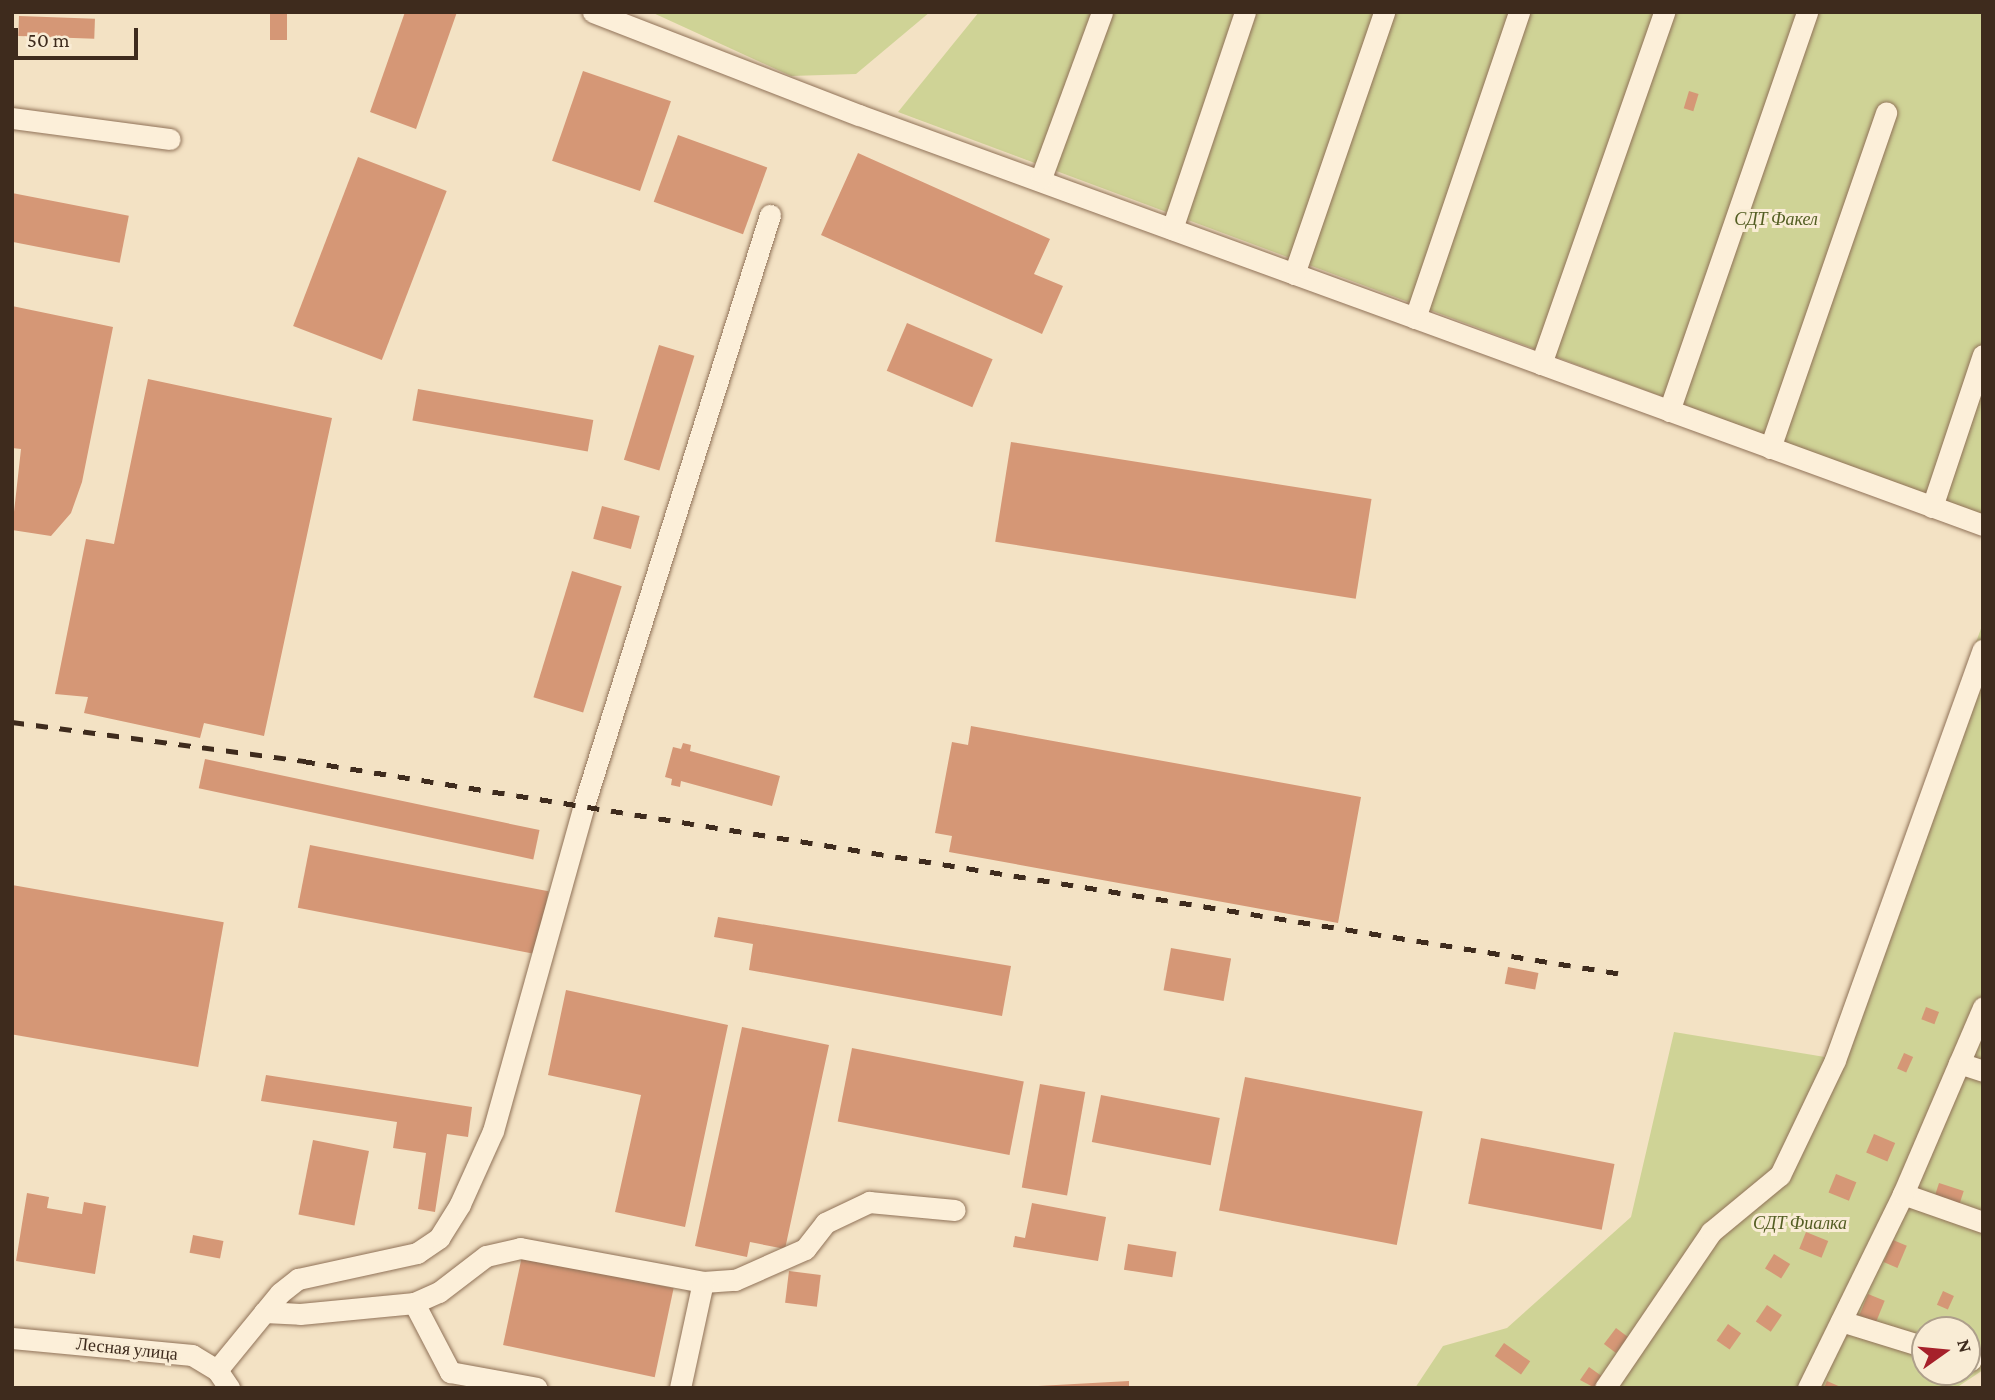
<!DOCTYPE html>
<meta charset="utf-8">
<style>
body{margin:0}
#map{position:relative;width:1995px;height:1400px;overflow:hidden;background:#f3e2c4;font-family:"Crimson Pro",serif}
div>[style]{position:absolute}
.green>*{inset:0;background:#cfd396}
.building>*{inset:0;background:#d59776;transform-origin:0 0}
.roads{filter:drop-shadow(0 0 2px #907258) drop-shadow(0 0 2px #907258)}
.minor>*{height:21px;margin:-10.5px;padding:0 10.5px;transform-origin:10.5px;border-radius:10.5px;background:#fcefd9}
.rail>*{height:5px;margin-top:-2.5px;transform-origin:0;background:repeating-linear-gradient(90deg,#3e2b1d 0 12px,transparent 0 24px)}
span{translate:-50% -50%;white-space:nowrap;text-align:center;line-height:1.15;-webkit-text-stroke:6px #f9ecd5;paint-order:stroke}
.park-label{font-size:18px;color:#525d22;font-style:italic}
.street-label{font-size:18px;color:#3e2b1d}
.frame{position:absolute;inset:0;border:14px solid #3e2b1d;pointer-events:none}
.north{position:absolute;left:1911px;top:1316px;width:70px;height:70px;box-sizing:border-box;background:#f9ecd5;border:2px solid #ae9f8b;border-radius:50%;rotate:75deg;font-size:19px;font-weight:700;line-height:28px;text-align:center;color:#3e2b1d}
.north::after{content:'';display:block;margin:auto;width:24px;height:32px;background:#a6212b;clip-path:polygon(50% 0,100% 100%,50% 72%,0 100%)}
.scale{position:absolute;left:14px;top:28px;width:124px;height:32px;box-sizing:border-box;border:4px solid #3e2b1d;border-top:0;padding-left:9px;font-size:21px;line-height:24px;white-space:nowrap;color:#3e2b1d;-webkit-text-stroke:5px #f9ecd5;paint-order:stroke}
</style>
<div id="map">
<div class="green">
<i style="clip-path:polygon(651px 12px,930px 12px,856px 74px,791px 76px)"></i>
<i style="clip-path:polygon(979px 12px,1983px 12px,1983px 516px,898px 112px)"></i>
<i style="clip-path:polygon(evenodd,1983px 623px,1983px 1370px,1956px 1388px,1415px 1388px,1443px 1346px,1507px 1328px,1631px 1217px,1674px 1032px,1825px 1057px,1983px 623px,1925px 1330px,1967px 1330px,1967px 1372px,1925px 1372px,1925px 1330px)"></i>
</div>
<div class="building">
<i style="left:270px;top:12px;width:17px;height:28px"></i>
<i style="clip-path:polygon(405px 12px,457px 12px,416px 129px,370px 112px)"></i>
<i style="left:19px;top:16px;width:76px;height:20px;rotate:2deg"></i>
<i style="left:583px;top:71px;width:93px;height:95px;rotate:19deg"></i>
<i style="left:1689px;top:91px;width:10px;height:18px;rotate:17deg"></i>
<i style="left:678px;top:135px;width:95px;height:71px;rotate:20deg"></i>
<i style="clip-path:polygon(858px 153px,1050px 239px,1034px 274px,1063px 286px,1042px 334px,821px 235px)"></i>
<i style="left:358px;top:157px;width:95px;height:181px;rotate:21deg"></i>
<i style="left:12px;top:193px;width:119px;height:48px;rotate:11deg"></i>
<i style="clip-path:polygon(12px 306px,113px 327px,82px 482px,71px 513px,51px 536px,12px 530px,21px 449px,12px 448px)"></i>
<i style="left:907px;top:323px;width:93px;height:52px;rotate:23deg"></i>
<i style="left:659px;top:345px;width:37px;height:120px;rotate:17deg"></i>
<i style="clip-path:polygon(148px 379px,332px 418px,264px 736px,204px 723px,200px 738px,84px 713px,88px 697px,55px 694px,86px 539px,114px 544px)"></i>
<i style="left:418px;top:389px;width:178px;height:32px;rotate:10deg"></i>
<i style="left:1011px;top:442px;width:365px;height:101px;rotate:9deg"></i>
<i style="left:602px;top:506px;width:39px;height:34px;rotate:15deg"></i>
<i style="left:572px;top:571px;width:52px;height:132px;rotate:17deg"></i>
<i style="clip-path:polygon(971px 726px,1361px 797px,1338px 923px,949px 852px,952px 836px,935px 833px,952px 742px,968px 745px)"></i>
<i style="clip-path:polygon(683px 743px,691px 745px,690px 751px,780px 776px,772px 806px,681px 781px,680px 787px,671px 785px,672px 779px,665px 777px,673px 747px,681px 749px)"></i>
<i style="left:205px;top:759px;width:342px;height:30px;rotate:12deg"></i>
<i style="left:310px;top:845px;width:243px;height:64px;rotate:11deg"></i>
<i style="left:12px;top:885px;width:215px;height:147px;rotate:10deg"></i>
<i style="clip-path:polygon(718px 917px,1011px 966px,1002px 1016px,749px 970px,753px 944px,714px 937px)"></i>
<i style="left:1171px;top:948px;width:61px;height:43px;rotate:10deg"></i>
<i style="left:1508px;top:967px;width:31px;height:17px;rotate:11deg"></i>
<i style="clip-path:polygon(566px 990px,728px 1025px,685px 1227px,615px 1212px,641px 1095px,548px 1075px)"></i>
<i style="left:1926px;top:1007px;width:14px;height:13px;rotate:21deg"></i>
<i style="clip-path:polygon(742px 1027px,829px 1045px,785px 1249px,750px 1242px,747px 1257px,695px 1246px)"></i>
<i style="left:852px;top:1048px;width:175px;height:75px;rotate:11deg"></i>
<i style="left:1904px;top:1053px;width:10px;height:17px;rotate:24deg"></i>
<i style="clip-path:polygon(266px 1075px,472px 1107px,468px 1137px,447px 1134px,435px 1212px,418px 1209px,426px 1153px,393px 1148px,397px 1122px,261px 1101px)"></i>
<i style="left:1245px;top:1077px;width:181px;height:136px;rotate:11deg"></i>
<i style="left:1040px;top:1084px;width:46px;height:105px;rotate:10deg"></i>
<i style="left:1101px;top:1095px;width:121px;height:48px;rotate:11deg"></i>
<i style="left:1874px;top:1134px;width:23px;height:20px;rotate:23deg"></i>
<i style="left:1481px;top:1138px;width:136px;height:67px;rotate:11deg"></i>
<i style="left:313px;top:1140px;width:57px;height:76px;rotate:11deg"></i>
<i style="left:1836px;top:1174px;width:22px;height:20px;rotate:22deg"></i>
<i style="left:1939px;top:1183px;width:26px;height:17px;rotate:18deg"></i>
<i style="clip-path:polygon(27px 1193px,49px 1197px,47px 1208px,82px 1214px,84px 1202px,106px 1206px,95px 1274px,16px 1261px)"></i>
<i style="clip-path:polygon(1032px 1203px,1106px 1217px,1098px 1261px,1013px 1247px,1015px 1236px,1025px 1238px)"></i>
<i style="left:1806px;top:1232px;width:24px;height:18px;rotate:22deg"></i>
<i style="left:193px;top:1235px;width:31px;height:18px;rotate:11deg"></i>
<i style="left:1893px;top:1240px;width:15px;height:24px;rotate:23deg"></i>
<i style="left:1128px;top:1244px;width:49px;height:26px;rotate:9deg"></i>
<i style="left:1774px;top:1254px;width:19px;height:17px;rotate:32deg"></i>
<i style="left:522px;top:1256px;width:155px;height:91px;rotate:12deg"></i>
<i style="left:789px;top:1271px;width:32px;height:32px;rotate:7deg"></i>
<i style="left:1943px;top:1291px;width:12px;height:15px;rotate:24deg"></i>
<i style="left:1868px;top:1294px;width:18px;height:23px;rotate:22deg"></i>
<i style="left:1767px;top:1305px;width:18px;height:20px;rotate:34deg"></i>
<i style="left:1728px;top:1324px;width:16px;height:20px;rotate:35deg"></i>
<i style="left:1616px;top:1328px;width:15px;height:20px;rotate:37deg"></i>
<i style="left:1504px;top:1343px;width:32px;height:16px;rotate:35deg"></i>
<i style="clip-path:polygon(1589px 1367px,1603px 1377px,1595px 1388px,1580px 1380px)"></i>
<i style="clip-path:polygon(1129px 1381px,1129px 1388px,1038px 1388px,1038px 1386px)"></i>
<i style="clip-path:polygon(1827px 1381px,1843px 1388px,1824px 1388px)"></i>
</div>
<div class="roads">
<div class="minor">
<i style="left:593px;top:12px;width:285px;rotate:21.2deg"></i>
<i style="left:859px;top:115px;width:1196px;rotate:20.04deg"></i>
<i style="left:12px;top:118px;width:159px;rotate:7.6deg"></i>
<i style="left:1041px;top:178px;width:177px;rotate:-69.8deg"></i>
<i style="left:1172px;top:229px;width:229px;rotate:-71.4deg"></i>
<i style="left:1294px;top:274px;width:277px;rotate:-71deg"></i>
<i style="left:1415px;top:318px;width:323px;rotate:-71.2deg"></i>
<i style="left:1541px;top:364px;width:373px;rotate:-70.7deg"></i>
<i style="left:1669px;top:411px;width:422px;rotate:-70.9deg"></i>
<i style="left:1770px;top:448px;width:355px;rotate:-70.9deg"></i>
<i style="left:1932px;top:507px;width:160px;rotate:-71.5deg"></i>
<i style="left:1959px;top:1063px;width:25px;rotate:18deg"></i>
<i style="left:1903px;top:1194px;width:85px;rotate:19.3deg"></i>
<i style="left:414px;top:1303px;width:78px;rotate:62.4deg"></i>
<i style="left:450px;top:1372px;width:88px;rotate:10.4deg"></i>
<i style="left:264px;top:1312px;width:36px;rotate:3deg"></i>
<i style="left:300px;top:1314px;width:115px;rotate:-5.5deg"></i>
<i style="left:414px;top:1303px;width:27px;rotate:-24deg"></i>
<i style="left:439px;top:1292px;width:59px;rotate:-37.5deg"></i>
<i style="left:486px;top:1256px;width:35px;rotate:-13deg"></i>
<i style="left:520px;top:1248px;width:186px;rotate:10.5deg"></i>
<i style="left:703px;top:1282px;width:32px;rotate:-4deg"></i>
<i style="left:735px;top:1280px;width:77px;rotate:-23.9deg"></i>
<i style="left:805px;top:1249px;width:33px;rotate:-52deg"></i>
<i style="left:825px;top:1223px;width:49px;rotate:-25.5deg"></i>
<i style="left:869px;top:1202px;width:86px;rotate:5.3deg"></i>
<i style="left:1841px;top:1321px;width:88px;rotate:17.2deg"></i>
<i style="left:12px;top:1338px;width:181px;rotate:5.4deg"></i>
<i style="left:192px;top:1355px;width:29px;rotate:31deg"></i>
<i style="left:217px;top:1370px;width:22px;rotate:56deg"></i>
<i style="left:1967px;top:1359px;width:4px;rotate:14deg"></i>
<i style="left:217px;top:1370px;width:99px;rotate:-50.7deg"></i>
<i style="left:280px;top:1293px;width:23px;rotate:-38deg"></i>
<i style="left:298px;top:1279px;width:122px;rotate:-12.3deg"></i>
<i style="left:417px;top:1253px;width:27px;rotate:-34deg"></i>
<i style="left:439px;top:1238px;width:40px;rotate:-58deg"></i>
<i style="left:460px;top:1204px;width:80px;rotate:-65.7deg"></i>
<i style="left:493px;top:1131px;width:335px;rotate:-74.4deg"></i>
<i style="left:583px;top:808px;width:622px;rotate:-72.5deg"></i>
<i style="left:680px;top:1388px;width:108px;rotate:-77.8deg"></i>
<i style="left:1605px;top:1388px;width:189px;rotate:-55.8deg"></i>
<i style="left:1711px;top:1232px;width:89px;rotate:-39.6deg"></i>
<i style="left:1780px;top:1175px;width:127px;rotate:-64.4deg"></i>
<i style="left:1835px;top:1060px;width:436px;rotate:-70.2deg"></i>
<i style="left:1808px;top:1388px;width:216px;rotate:-63.9deg"></i>
<i style="left:1903px;top:1194px;width:203px;rotate:-66.8deg"></i>
</div>
</div>
<div class="rail">
<i style="left:12px;top:722px;width:294px;rotate:7.6deg"></i>
<i style="left:303px;top:761px;width:1343px;rotate:9.17deg"></i>
</div>
<div class="park-label">
<span style="left:1776px;top:219px">СДТ Факел</span>
<span style="left:1800px;top:1223px">СДТ Фиалка</span>
</div>
<div class="street-label">
<span style="left:127px;top:1349px;rotate:6deg">Лесная улица</span>
</div>
<div class="frame"></div>
<div class="north">N</div>
<div class="scale">50 m</div>
</div>
